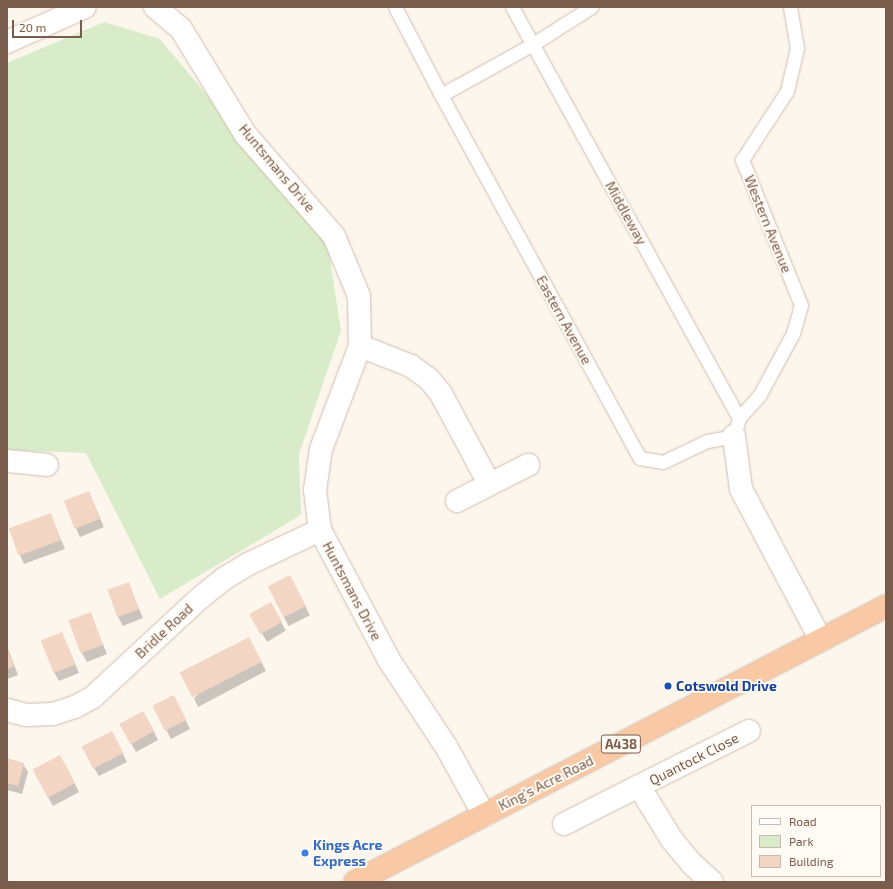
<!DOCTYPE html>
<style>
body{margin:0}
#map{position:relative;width:893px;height:889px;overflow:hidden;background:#fdf6ec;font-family:"Exo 2",sans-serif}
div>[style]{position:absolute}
.green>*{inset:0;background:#d8ecc9}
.shadow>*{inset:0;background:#0003;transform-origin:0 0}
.building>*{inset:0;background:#f3d5c3;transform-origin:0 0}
.roads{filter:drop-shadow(0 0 1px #d1beb0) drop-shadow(0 0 1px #d1beb0)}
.service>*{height:13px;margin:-6.5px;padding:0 6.5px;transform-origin:6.5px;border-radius:6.5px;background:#fff}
.minor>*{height:22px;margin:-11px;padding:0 11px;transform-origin:11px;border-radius:11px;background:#fff}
.trunk>*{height:22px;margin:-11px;padding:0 11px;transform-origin:11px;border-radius:11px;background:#f9c8a4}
.dots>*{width:11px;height:11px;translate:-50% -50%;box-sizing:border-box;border:2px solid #fffaf3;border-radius:50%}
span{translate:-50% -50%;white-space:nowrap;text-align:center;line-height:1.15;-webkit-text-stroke:4px #fffaf3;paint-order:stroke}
.shield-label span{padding:1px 3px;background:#fffaf3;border:1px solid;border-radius:3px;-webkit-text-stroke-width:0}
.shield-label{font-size:13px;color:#7a5c4d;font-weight:700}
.street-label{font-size:14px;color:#7a5c4d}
.transit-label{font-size:14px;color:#164399;font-weight:700}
.left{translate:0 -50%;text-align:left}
.shop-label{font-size:14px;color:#366cbe;font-weight:700}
.frame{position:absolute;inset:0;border:8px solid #7a5c4d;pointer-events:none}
.legend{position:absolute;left:751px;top:805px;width:130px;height:72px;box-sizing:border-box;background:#fffaf3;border:1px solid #cabbb1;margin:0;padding:5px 7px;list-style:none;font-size:12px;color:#7a5c4d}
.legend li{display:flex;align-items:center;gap:8px;height:20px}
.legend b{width:20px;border:1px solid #cabbb1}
.scale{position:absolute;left:12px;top:20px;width:70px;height:18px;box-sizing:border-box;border:2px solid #7a5c4d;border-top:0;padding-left:5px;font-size:12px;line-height:14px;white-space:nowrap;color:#7a5c4d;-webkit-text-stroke:3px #fffaf3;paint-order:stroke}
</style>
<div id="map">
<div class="green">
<i style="clip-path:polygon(104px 22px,160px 39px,327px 239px,341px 331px,299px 454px,301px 515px,160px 599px,86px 453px,7px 450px,7px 63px)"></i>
</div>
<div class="shadow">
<i style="left:89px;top:492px;width:38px;height:26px;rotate:67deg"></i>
<i style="clip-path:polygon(50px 514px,65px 549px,24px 564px,20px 555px)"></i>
<i style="left:290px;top:576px;width:44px;height:24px;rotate:63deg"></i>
<i style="clip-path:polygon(128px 583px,143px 618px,123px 626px,118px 617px)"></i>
<i style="left:270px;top:604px;width:31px;height:22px;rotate:59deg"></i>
<i style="clip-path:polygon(90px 614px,107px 654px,87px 662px,82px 653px)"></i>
<i style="clip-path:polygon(62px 633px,79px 673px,59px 681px,54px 672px)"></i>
<i style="clip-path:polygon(7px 646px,18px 675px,7px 679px)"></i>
<i style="clip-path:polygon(253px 647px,266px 671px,198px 707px,194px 698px)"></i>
<i style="clip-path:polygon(178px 705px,190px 729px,171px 739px,154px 707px)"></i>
<i style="clip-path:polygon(148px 720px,158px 740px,136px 752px,120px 724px)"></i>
<i style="clip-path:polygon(116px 740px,127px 762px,99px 776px,94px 768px)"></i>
<i style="clip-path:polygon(7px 759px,23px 764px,28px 772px,22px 794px,7px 790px)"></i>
<i style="clip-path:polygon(65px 764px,79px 792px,53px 806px,48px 797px)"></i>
</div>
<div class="building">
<i style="left:89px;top:491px;width:30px;height:27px;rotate:69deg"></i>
<i style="left:51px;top:513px;width:29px;height:45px;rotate:70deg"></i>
<i style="left:290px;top:575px;width:35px;height:25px;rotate:63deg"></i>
<i style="left:129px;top:582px;width:29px;height:23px;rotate:70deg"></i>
<i style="left:271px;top:602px;width:23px;height:25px;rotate:61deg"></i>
<i style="left:91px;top:612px;width:35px;height:24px;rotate:70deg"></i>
<i style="left:62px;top:632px;width:35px;height:23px;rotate:68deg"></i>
<i style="left:249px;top:637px;width:28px;height:78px;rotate:63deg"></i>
<i style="clip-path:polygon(7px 648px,14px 666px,7px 669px)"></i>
<i style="left:174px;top:695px;width:28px;height:24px;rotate:64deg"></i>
<i style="left:143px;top:711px;width:23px;height:27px;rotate:61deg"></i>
<i style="left:112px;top:731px;width:25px;height:34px;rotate:63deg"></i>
<i style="left:60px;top:755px;width:32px;height:31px;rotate:62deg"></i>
<i style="clip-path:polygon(7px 758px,24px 763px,18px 786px,7px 783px)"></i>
</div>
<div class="roads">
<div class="service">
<i style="left:395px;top:7px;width:99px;rotate:62.4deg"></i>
<i style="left:441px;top:95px;width:105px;rotate:-29deg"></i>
<i style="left:533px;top:44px;width:69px;rotate:-32.5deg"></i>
<i style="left:512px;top:7px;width:470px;rotate:61.1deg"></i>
<i style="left:441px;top:95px;width:414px;rotate:61.3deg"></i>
<i style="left:640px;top:458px;width:23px;rotate:10deg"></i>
<i style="left:663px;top:462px;width:49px;rotate:-25.5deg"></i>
<i style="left:707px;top:441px;width:27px;rotate:-10deg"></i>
<i style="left:734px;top:436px;width:19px;rotate:-74deg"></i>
<i style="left:739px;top:418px;width:30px;rotate:-48deg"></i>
<i style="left:759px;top:396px;width:72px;rotate:-61.6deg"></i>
<i style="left:793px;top:333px;width:29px;rotate:-74deg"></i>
<i style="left:801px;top:305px;width:157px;rotate:-112.1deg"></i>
<i style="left:742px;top:160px;width:82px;rotate:-56.9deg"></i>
<i style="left:787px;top:91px;width:44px;rotate:-76.9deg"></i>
<i style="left:797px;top:48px;width:42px;rotate:-99.7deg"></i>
</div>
<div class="minor">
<i style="left:155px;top:7px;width:34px;rotate:40deg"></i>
<i style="left:181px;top:29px;width:123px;rotate:58.6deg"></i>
<i style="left:245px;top:134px;width:135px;rotate:48.9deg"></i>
<i style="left:334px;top:236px;width:65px;rotate:67.4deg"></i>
<i style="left:359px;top:296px;width:50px;rotate:88.9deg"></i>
<i style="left:360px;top:346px;width:110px;rotate:110.7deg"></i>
<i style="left:321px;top:449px;width:41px;rotate:98.3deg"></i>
<i style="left:315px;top:490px;width:40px;rotate:82.9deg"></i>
<i style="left:320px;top:530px;width:147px;rotate:62deg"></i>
<i style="left:389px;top:660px;width:105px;rotate:56.6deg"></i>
<i style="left:447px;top:748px;width:77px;rotate:61.1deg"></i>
<i style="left:7px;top:42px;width:85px;rotate:-24.2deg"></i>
<i style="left:360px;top:346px;width:55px;rotate:21.4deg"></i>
<i style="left:411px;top:366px;width:22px;rotate:36deg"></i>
<i style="left:429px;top:379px;width:19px;rotate:51deg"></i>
<i style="left:441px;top:394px;width:101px;rotate:61.7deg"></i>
<i style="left:734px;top:436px;width:53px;rotate:82.5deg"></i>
<i style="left:741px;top:489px;width:171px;rotate:62.1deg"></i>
<i style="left:7px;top:461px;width:40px;rotate:5.7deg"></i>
<i style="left:457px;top:501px;width:80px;rotate:-26.9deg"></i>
<i style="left:7px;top:710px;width:20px;rotate:15deg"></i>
<i style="left:26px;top:715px;width:27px;rotate:-2deg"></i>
<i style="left:53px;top:714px;width:23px;rotate:-18deg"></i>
<i style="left:75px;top:707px;width:21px;rotate:-29deg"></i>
<i style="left:93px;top:697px;width:146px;rotate:-42.8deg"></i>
<i style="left:200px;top:598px;width:32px;rotate:-39deg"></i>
<i style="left:225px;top:578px;width:27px;rotate:-31deg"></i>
<i style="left:248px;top:564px;width:80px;rotate:-25.3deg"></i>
<i style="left:639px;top:786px;width:123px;rotate:-26.6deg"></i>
<i style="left:564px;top:824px;width:84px;rotate:-26.9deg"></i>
<i style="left:639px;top:786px;width:63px;rotate:58.6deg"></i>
<i style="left:672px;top:840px;width:30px;rotate:50deg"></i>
<i style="left:691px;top:863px;width:28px;rotate:42deg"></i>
</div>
<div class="trunk">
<i style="left:355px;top:882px;width:598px;rotate:-27.46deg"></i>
</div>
</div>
<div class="dots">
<i style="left:668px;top:686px;background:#1a4fb4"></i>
<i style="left:305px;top:853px;background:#3f7fe0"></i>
</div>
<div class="shield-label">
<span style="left:621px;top:744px">A438</span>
</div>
<div class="street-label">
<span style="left:277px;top:168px;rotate:50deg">Huntsmans Drive</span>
<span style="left:626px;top:213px;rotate:61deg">Middleway</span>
<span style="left:768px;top:224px;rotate:68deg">Western Avenue</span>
<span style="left:564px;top:320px;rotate:61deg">Eastern Avenue</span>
<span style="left:352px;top:591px;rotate:62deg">Huntsmans Drive</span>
<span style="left:164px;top:631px;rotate:-43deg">Bridle Road</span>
<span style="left:694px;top:759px;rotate:-27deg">Quantock Close</span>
<span style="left:546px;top:783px;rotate:-27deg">King's Acre Road</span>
</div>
<div class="transit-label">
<span class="left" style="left:676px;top:686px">Cotswold Drive</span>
</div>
<div class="shop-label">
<span class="left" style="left:313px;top:853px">Kings Acre<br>Express</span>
</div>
<div class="frame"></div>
<ul class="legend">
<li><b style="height:5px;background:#fff"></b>Road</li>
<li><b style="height:11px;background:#d8ecc9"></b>Park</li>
<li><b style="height:11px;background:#f3d5c3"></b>Building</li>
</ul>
<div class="scale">20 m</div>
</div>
